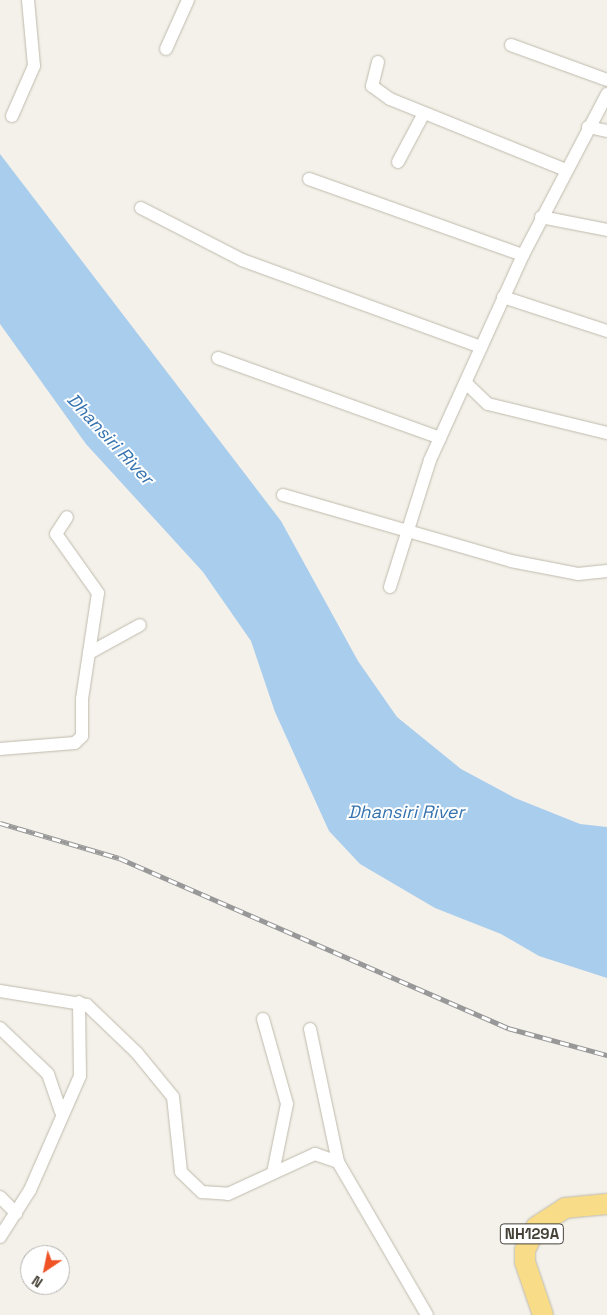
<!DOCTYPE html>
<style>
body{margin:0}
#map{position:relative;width:607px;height:1315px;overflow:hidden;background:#f4f1ea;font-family:"Space Grotesk",sans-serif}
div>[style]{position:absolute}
.water>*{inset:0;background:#a9cded}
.roads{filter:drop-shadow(0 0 1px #bfbaac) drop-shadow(0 0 1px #bfbaac)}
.minor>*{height:12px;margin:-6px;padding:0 6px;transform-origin:6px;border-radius:6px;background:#fff}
.trunk>*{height:20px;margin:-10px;padding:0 10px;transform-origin:10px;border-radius:10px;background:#f8dc88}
.rail>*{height:5px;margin-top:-2.5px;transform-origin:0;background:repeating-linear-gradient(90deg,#fff 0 9px,#989898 0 18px);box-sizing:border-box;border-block:1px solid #989898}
span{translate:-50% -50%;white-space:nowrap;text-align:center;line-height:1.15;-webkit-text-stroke:4px #fff;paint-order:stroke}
.shield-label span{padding:1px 4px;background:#fff;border:1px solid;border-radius:4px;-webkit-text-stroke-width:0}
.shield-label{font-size:15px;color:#474238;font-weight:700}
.water-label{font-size:18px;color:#3673af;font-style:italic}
.north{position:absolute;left:20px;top:1245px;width:50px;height:50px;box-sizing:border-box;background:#fff;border:1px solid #b5b3af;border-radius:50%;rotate:214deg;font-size:14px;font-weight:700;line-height:20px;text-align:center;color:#474238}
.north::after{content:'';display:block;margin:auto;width:18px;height:22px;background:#ef5225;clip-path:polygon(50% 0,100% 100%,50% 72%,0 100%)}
</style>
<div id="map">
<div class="water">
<i style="clip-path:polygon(0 154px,281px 521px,358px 661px,397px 717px,461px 769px,515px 798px,580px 824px,607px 827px,607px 978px,539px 956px,501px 934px,435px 908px,360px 864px,329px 831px,275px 712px,251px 641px,203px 572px,86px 444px,0 324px)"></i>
</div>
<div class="roads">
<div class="minor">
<i style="left:511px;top:45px;width:102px;rotate:20deg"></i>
<i style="left:166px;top:49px;width:54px;rotate:-65.8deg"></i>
<i style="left:378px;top:62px;width:25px;rotate:104deg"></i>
<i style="left:372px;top:86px;width:22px;rotate:36deg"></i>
<i style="left:390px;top:99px;width:190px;rotate:22deg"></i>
<i style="left:12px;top:116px;width:55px;rotate:-66.3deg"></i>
<i style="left:34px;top:66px;width:66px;rotate:-95.2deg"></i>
<i style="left:588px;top:127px;width:19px;rotate:12deg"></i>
<i style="left:398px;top:162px;width:53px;rotate:-62deg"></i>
<i style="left:309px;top:179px;width:227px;rotate:19.6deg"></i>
<i style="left:141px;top:208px;width:114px;rotate:27.2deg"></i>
<i style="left:242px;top:260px;width:254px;rotate:20deg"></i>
<i style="left:541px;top:217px;width:67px;rotate:11.1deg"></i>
<i style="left:503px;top:297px;width:109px;rotate:18.1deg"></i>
<i style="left:218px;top:358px;width:236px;rotate:19.8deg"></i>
<i style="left:466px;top:383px;width:30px;rotate:44deg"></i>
<i style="left:488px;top:404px;width:122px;rotate:13.7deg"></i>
<i style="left:283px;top:495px;width:237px;rotate:16.1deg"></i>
<i style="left:511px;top:561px;width:68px;rotate:11deg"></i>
<i style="left:578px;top:574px;width:29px;rotate:-6deg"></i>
<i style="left:390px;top:587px;width:133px;rotate:-72.5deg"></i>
<i style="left:430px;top:460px;width:225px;rotate:-65.6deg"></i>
<i style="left:523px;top:255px;width:182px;rotate:-62.4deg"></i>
<i style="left:89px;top:653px;width:58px;rotate:-28.8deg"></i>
<i style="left:0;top:749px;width:75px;rotate:-4.6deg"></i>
<i style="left:75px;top:743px;width:10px;rotate:-45deg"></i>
<i style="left:82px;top:736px;width:37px;rotate:-90deg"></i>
<i style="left:82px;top:699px;width:107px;rotate:-81.4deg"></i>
<i style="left:98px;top:593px;width:72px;rotate:-125.4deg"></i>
<i style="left:56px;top:534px;width:20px;rotate:-57deg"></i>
<i style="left:0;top:991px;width:88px;rotate:9.1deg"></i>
<i style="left:87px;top:1005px;width:69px;rotate:43.8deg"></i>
<i style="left:137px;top:1053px;width:57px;rotate:50.7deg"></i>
<i style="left:173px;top:1097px;width:75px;rotate:83.9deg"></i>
<i style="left:181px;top:1172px;width:29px;rotate:44deg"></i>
<i style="left:202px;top:1192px;width:26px;rotate:4deg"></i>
<i style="left:228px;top:1194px;width:96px;rotate:-24.7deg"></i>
<i style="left:315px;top:1154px;width:24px;rotate:19deg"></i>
<i style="left:338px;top:1162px;width:177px;rotate:59.8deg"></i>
<i style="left:263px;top:1019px;width:88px;rotate:74.2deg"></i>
<i style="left:287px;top:1104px;width:70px;rotate:101.5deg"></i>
<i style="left:0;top:1028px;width:66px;rotate:43.8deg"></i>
<i style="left:48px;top:1074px;width:40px;rotate:71.1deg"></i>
<i style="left:310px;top:1029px;width:136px;rotate:78.1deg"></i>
<i style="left:0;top:1197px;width:23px;rotate:45deg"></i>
<i style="left:0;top:1237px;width:56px;rotate:-57.4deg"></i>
<i style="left:30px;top:1190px;width:124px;rotate:-66.3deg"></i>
<i style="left:80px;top:1076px;width:74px;rotate:-90.8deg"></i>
</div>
<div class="trunk">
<i style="left:543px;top:1315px;width:56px;rotate:-108.8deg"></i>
<i style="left:525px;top:1262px;width:12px;rotate:-90deg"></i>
<i style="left:525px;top:1250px;width:25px;rotate:-64deg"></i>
<i style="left:536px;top:1227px;width:35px;rotate:-33deg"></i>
<i style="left:565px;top:1208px;width:42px;rotate:-5.4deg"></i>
</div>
</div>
<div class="rail">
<i style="left:0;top:823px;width:124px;rotate:16.4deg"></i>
<i style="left:119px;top:858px;width:425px;rotate:23.6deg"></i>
<i style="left:508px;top:1028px;width:103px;rotate:15.3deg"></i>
</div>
<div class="shield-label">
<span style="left:532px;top:1234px">NH129A</span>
</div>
<div class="water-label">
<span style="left:110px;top:439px;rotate:47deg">Dhansiri River</span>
<span style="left:406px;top:812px">Dhansiri River</span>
</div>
<div class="north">N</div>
</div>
